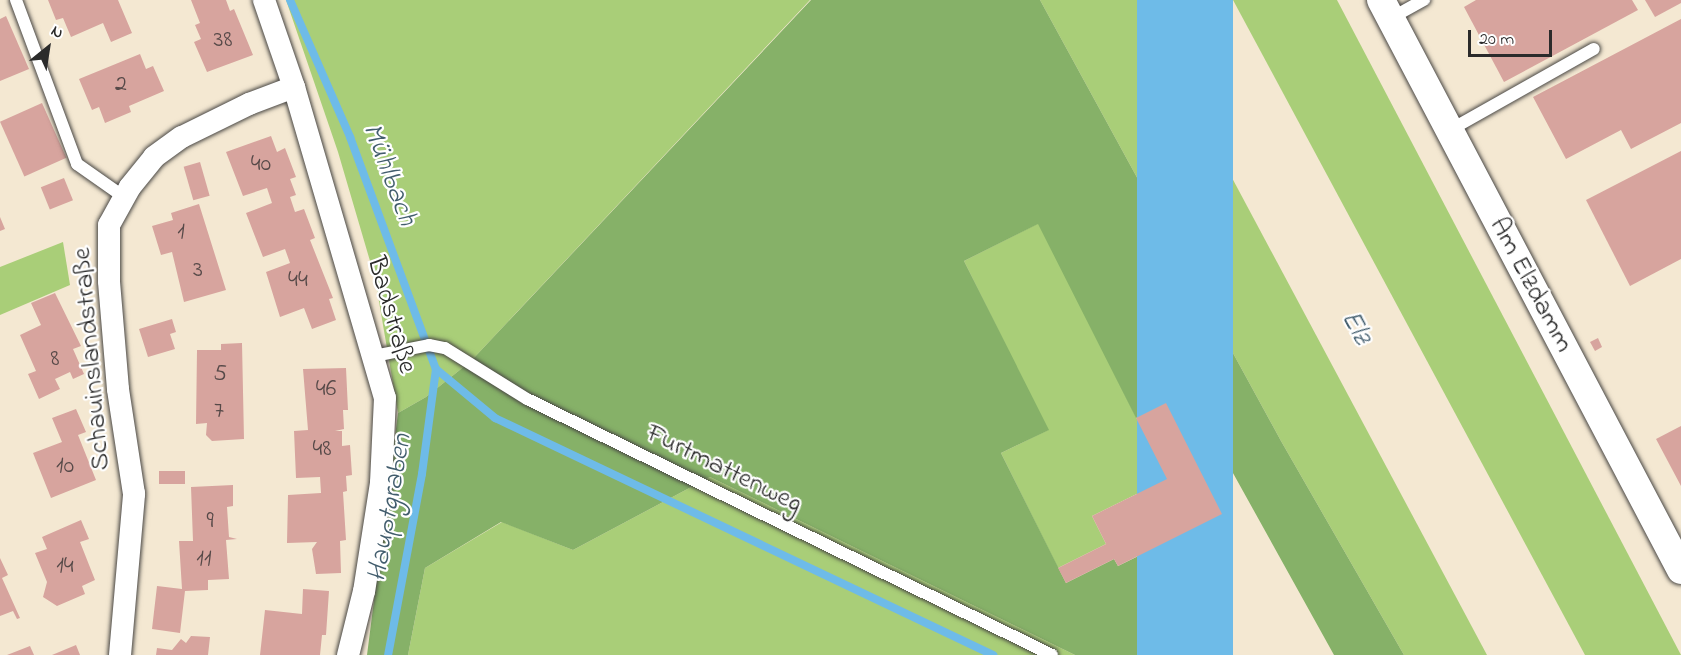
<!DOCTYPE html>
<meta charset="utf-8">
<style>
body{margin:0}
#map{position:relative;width:1681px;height:655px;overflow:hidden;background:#f4e8d2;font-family:"Indie Flower",sans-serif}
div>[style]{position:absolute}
.green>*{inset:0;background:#a9ce78}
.forest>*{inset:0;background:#86b168}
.water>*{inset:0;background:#6ebbe8;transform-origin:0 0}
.stream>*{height:8px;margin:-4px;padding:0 4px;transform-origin:4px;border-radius:4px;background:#6ebbe8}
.building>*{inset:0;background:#d7a49e;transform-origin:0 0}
.roads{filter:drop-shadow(0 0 2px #494744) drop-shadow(0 0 2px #494744)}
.service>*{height:12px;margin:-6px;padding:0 6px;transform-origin:6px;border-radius:6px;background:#fff}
.minor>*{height:22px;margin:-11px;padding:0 11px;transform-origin:11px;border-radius:11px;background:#fff}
.tertiary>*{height:28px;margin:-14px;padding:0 14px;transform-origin:14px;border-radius:14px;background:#fff}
span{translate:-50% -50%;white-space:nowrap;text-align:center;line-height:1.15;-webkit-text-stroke:4.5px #fff;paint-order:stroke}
.number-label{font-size:24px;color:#564948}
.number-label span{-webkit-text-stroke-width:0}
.street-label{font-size:27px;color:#2b2b2b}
.water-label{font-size:28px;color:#425d6d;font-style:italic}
.north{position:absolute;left:18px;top:18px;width:60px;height:60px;-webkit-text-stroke:4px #fff;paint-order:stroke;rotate:30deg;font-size:16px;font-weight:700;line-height:24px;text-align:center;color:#2b2b2b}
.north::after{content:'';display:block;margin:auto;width:21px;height:27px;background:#2b2b2b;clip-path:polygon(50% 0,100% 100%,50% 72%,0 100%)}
.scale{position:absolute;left:1468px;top:30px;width:84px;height:27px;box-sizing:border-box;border:3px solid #2b2b2b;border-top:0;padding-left:8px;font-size:18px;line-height:21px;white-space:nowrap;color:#2b2b2b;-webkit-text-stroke:4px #fff;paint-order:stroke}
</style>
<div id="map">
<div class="green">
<i style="clip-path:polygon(286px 0,810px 0,471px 361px,426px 397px,398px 413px,375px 278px,338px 152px)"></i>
<i style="clip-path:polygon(1040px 0,1137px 0,1487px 655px,1404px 655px,1281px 441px)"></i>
<i style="clip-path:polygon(1233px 0,1337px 0,1681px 655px,1585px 655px)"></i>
<i style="clip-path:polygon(1039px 223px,1167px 479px,1092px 516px,1106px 544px,1058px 568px,1001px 453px,1048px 430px,964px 261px)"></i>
<i style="clip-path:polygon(63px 242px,70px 285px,0 315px,0 267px)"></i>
<i style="clip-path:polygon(710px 477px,1075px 655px,408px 655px,425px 568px,502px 522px,573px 550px)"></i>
</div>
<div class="forest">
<i style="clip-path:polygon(811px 0,1040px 0,1281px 441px,1404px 655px,1334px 655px,1188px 392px,1136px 418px,1038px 224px,964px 261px,1049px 430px,1001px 453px,1066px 583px,1114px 559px,1118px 566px,1169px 541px,1164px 606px,1191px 655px,1075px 655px,710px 477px,573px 550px,501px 522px,425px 568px,408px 655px,367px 655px,398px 413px,426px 397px,471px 361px)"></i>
</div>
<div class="water">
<i style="left:1137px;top:0;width:96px;height:743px"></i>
</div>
<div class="stream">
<i style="left:290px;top:0;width:150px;rotate:66.3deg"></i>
<i style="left:350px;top:137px;width:247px;rotate:69.7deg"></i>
<i style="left:436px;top:369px;width:106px;rotate:97.6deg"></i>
<i style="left:422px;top:474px;width:184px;rotate:100.6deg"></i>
<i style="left:436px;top:369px;width:77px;rotate:39.7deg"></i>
<i style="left:495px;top:418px;width:552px;rotate:25.45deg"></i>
</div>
<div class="building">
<i style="clip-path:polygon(48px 0,118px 0,132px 33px,111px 42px,103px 23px,71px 37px,63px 18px,56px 20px)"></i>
<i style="clip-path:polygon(191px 0,226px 0,230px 11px,234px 9px,253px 55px,207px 72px,194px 42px,201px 39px,195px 25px,200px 23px)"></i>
<i style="clip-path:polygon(1476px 0,1632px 0,1638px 10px,1504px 82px,1464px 7px)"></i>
<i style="clip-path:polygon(1645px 0,1681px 0,1681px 3px,1655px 17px)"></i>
<i style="clip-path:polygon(6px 16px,29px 69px,0 81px,0 19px)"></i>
<i style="clip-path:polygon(1681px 19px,1681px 123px,1631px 149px,1621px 130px,1566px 159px,1533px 97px)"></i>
<i style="clip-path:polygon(140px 54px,146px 69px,153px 66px,164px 91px,129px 106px,131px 112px,105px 123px,99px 107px,92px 110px,79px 79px)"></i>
<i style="left:42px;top:103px;width:60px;height:46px;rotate:66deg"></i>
<i style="clip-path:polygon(271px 136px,277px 152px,285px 148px,296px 177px,290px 179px,296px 195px,290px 197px,295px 212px,304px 209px,315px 238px,310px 240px,333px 298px,329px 299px,336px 320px,312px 329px,304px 308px,280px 317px,266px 272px,290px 263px,285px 249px,263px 257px,246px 213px,272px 203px,267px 188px,243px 196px,226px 152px)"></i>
<i style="clip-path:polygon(1681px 151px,1681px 259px,1630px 286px,1586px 200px)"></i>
<i style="left:200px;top:162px;width:35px;height:17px;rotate:74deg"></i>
<i style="left:64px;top:178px;width:24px;height:25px;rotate:68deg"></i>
<i style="clip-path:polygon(199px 204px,226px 290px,184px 302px,172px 252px,161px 255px,152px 226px,173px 220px,171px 213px)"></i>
<i style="clip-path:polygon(0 217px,5px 229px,0 231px)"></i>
<i style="clip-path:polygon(55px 293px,81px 346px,73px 349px,84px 374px,73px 379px,70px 372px,55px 379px,60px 389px,39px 399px,28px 374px,36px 371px,20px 335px,41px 325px,31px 303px)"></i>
<i style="clip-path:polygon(172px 319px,176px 332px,170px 334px,175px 349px,148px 357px,139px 329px)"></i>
<i style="clip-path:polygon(1598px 338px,1602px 347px,1595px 351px,1590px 342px)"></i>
<i style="clip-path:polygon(242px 343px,244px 439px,212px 441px,206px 435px,207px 423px,196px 424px,197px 350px,221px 350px,221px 344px)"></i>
<i style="clip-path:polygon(346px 368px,348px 410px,343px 410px,344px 429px,335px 431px,342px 431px,342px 446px,350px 445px,352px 475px,346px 476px,347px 491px,343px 492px,346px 540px,340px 541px,341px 573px,316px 574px,312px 549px,317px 542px,287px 543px,288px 495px,321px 493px,320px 477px,296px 478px,294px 431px,308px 430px,303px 369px)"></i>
<i style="clip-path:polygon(1166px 403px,1222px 514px,1118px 566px,1114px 559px,1066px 583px,1058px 568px,1106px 544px,1092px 516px,1167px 479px,1136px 418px)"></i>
<i style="clip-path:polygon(76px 409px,86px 432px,78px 435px,96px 480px,51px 498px,33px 453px,62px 442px,52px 418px)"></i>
<i style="clip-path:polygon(1681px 426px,1681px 486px,1656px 439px)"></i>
<i style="left:159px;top:471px;width:26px;height:13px"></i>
<i style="clip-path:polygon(233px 485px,233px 506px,227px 507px,229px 537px,237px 539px,226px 540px,229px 579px,208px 580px,208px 590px,185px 591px,180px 633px,152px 629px,157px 586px,182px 589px,179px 541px,193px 541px,191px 487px)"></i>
<i style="clip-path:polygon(81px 520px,89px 539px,80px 542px,95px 580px,82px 586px,85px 594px,57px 606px,43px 597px,47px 582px,35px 553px,47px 549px,42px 537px)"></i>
<i style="clip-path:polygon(0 558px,8px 575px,2px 578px,20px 618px,17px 619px,13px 611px,0 616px)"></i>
<i style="clip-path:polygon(303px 589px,329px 591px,326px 635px,322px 635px,320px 655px,260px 655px,265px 610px,302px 614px)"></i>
<i style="clip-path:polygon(191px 636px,210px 637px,208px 655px,156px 655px,157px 648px,172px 650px,181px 639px,186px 643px)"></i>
<i style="clip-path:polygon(76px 645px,80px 655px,52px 655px)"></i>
<i style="clip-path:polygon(30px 646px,34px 655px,7px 655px)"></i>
</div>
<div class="roads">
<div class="service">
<i style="left:16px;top:0;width:175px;rotate:69.6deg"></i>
<i style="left:77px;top:164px;width:57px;rotate:35.1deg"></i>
<i style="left:1391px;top:18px;width:38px;rotate:-29deg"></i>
<i style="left:1450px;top:130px;width:165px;rotate:-29.4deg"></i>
<i style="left:374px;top:356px;width:56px;rotate:-11.3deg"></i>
<i style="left:429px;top:345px;width:16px;rotate:11deg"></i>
<i style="left:445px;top:348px;width:97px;rotate:31.9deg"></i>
<i style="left:527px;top:399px;width:584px;rotate:25.99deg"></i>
</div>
<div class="minor">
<i style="left:264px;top:0;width:92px;rotate:71deg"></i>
<i style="left:294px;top:87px;width:324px;rotate:73.7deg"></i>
<i style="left:385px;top:398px;width:85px;rotate:92.7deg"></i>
<i style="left:381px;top:483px;width:109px;rotate:98.9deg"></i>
<i style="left:364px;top:591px;width:66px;rotate:104deg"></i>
<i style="left:120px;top:655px;width:162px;rotate:-85deg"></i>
<i style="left:134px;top:494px;width:106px;rotate:-98.7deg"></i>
<i style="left:118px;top:389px;width:108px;rotate:-94.8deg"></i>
<i style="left:109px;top:281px;width:56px;rotate:-90deg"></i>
<i style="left:109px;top:225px;width:43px;rotate:-61.1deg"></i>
<i style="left:130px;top:187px;width:38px;rotate:-51deg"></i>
<i style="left:154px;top:157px;width:34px;rotate:-36deg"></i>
<i style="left:182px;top:137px;width:75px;rotate:-26.2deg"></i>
<i style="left:249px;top:104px;width:48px;rotate:-20.7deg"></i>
</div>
<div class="tertiary">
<i style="left:1381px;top:0;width:644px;rotate:62.24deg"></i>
</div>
</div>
<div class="number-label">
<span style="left:223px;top:41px">38</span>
<span style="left:121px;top:85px">2</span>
<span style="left:261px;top:165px">40</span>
<span style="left:181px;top:233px">1</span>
<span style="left:198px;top:271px">3</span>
<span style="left:298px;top:281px">44</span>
<span style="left:55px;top:360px">8</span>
<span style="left:220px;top:375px">5</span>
<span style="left:326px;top:390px">46</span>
<span style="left:219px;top:412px">7</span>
<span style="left:322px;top:450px">48</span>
<span style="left:65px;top:467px">10</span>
<span style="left:210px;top:522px">9</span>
<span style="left:204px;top:560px">11</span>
<span style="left:65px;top:567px">14</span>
</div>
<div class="street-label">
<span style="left:1531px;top:285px;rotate:62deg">Am Elzdamm</span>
<span style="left:391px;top:315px;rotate:74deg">Badstraße</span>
<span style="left:92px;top:359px;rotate:-95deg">Schauinslandstraße</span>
<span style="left:724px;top:469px;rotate:26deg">Furtmattenweg</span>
</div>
<div class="water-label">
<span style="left:388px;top:175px;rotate:69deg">Mühlbach</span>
<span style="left:1355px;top:328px;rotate:62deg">Elz</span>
<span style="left:391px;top:508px;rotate:-80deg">Hauptgraben</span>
</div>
<div class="north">N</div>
<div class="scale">20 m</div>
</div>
